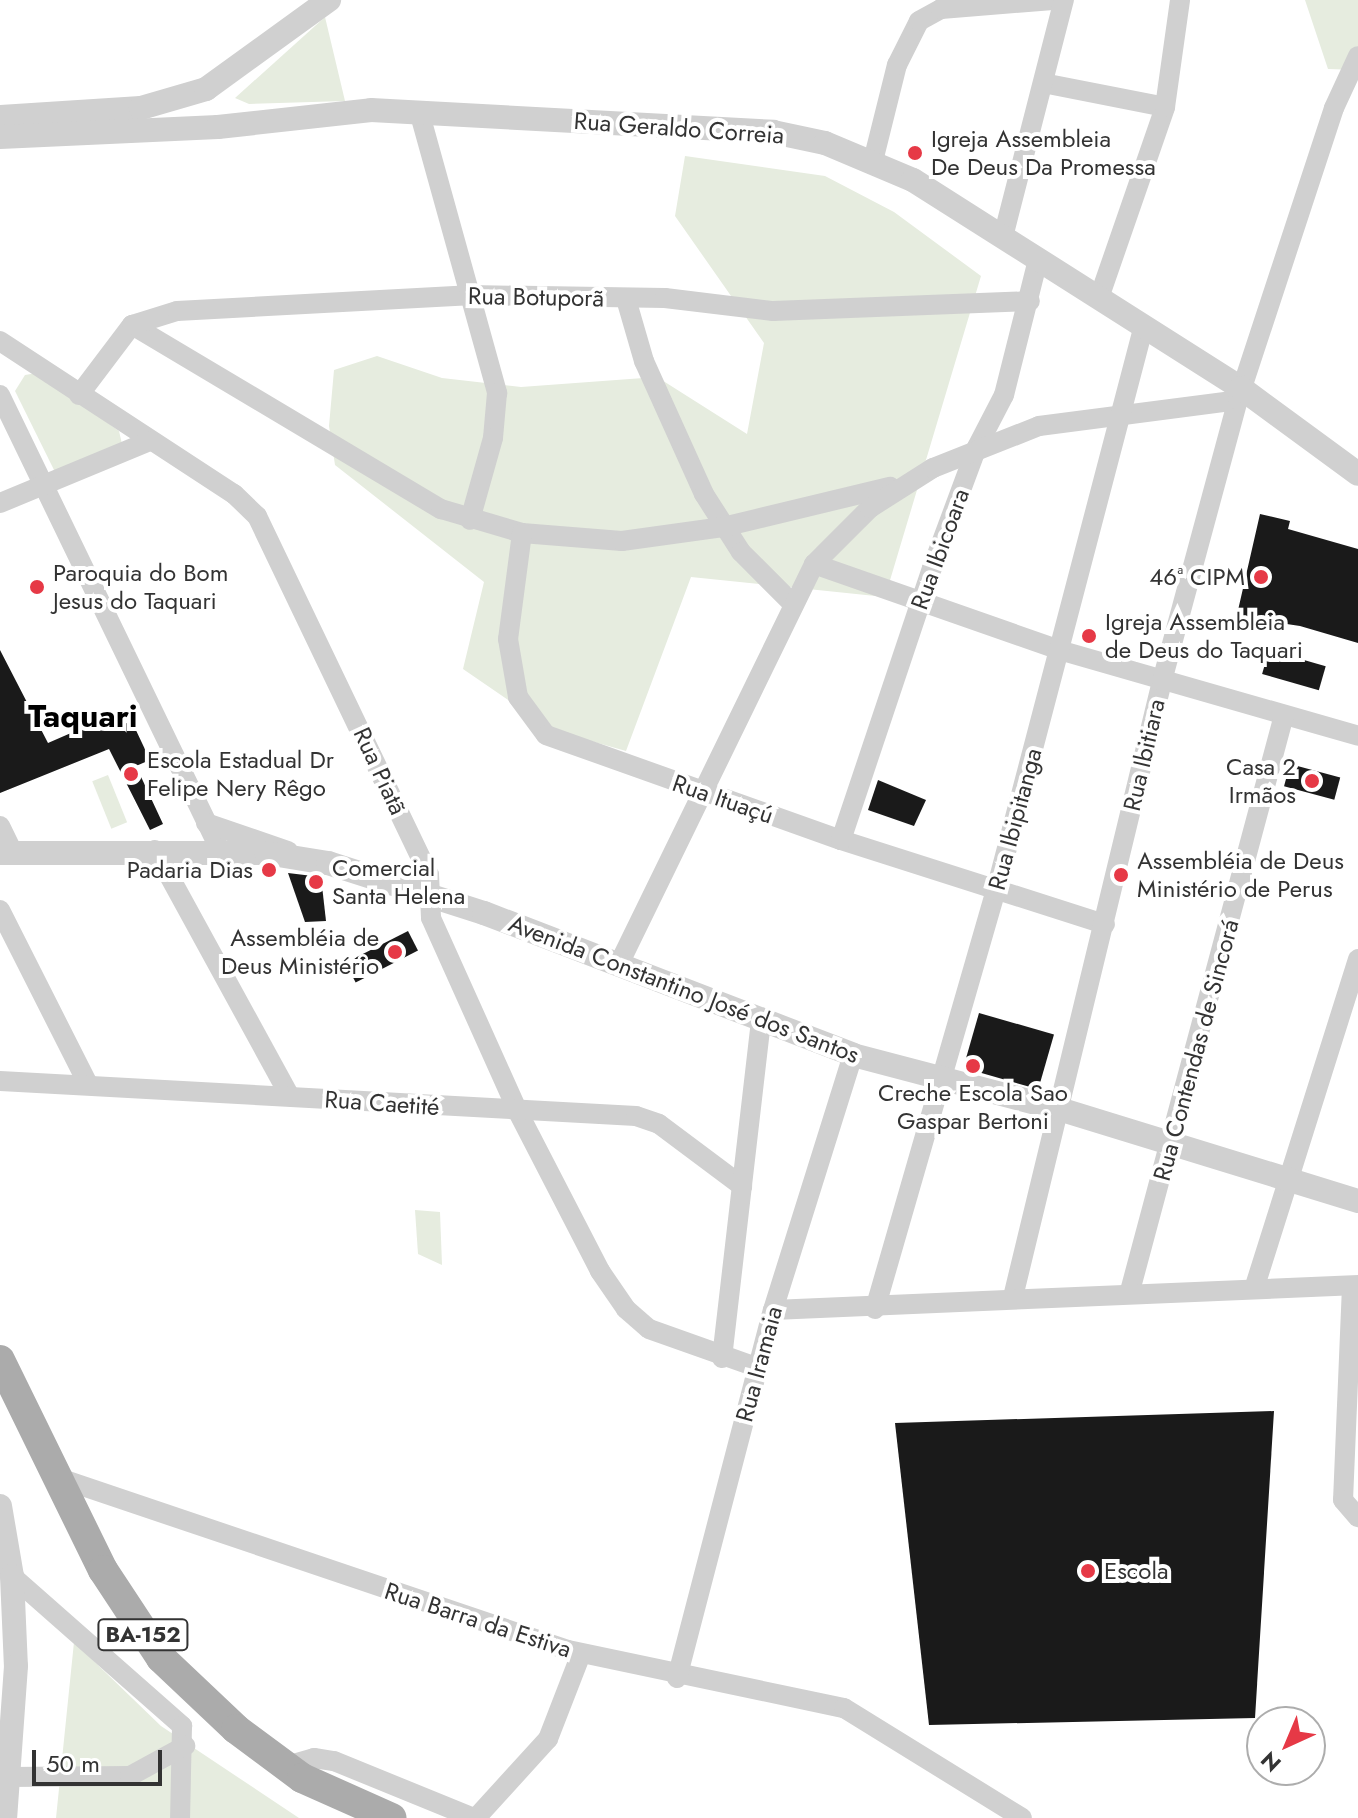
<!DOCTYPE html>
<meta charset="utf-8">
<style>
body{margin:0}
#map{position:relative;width:1358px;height:1818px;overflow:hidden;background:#fff;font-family:Jost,sans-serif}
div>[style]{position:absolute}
.green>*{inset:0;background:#e6ecdf;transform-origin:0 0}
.building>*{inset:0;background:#1a1a1a;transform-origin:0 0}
.minor>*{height:20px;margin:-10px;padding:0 10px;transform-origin:10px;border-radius:10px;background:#d0d0d0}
.tertiary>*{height:24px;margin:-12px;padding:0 12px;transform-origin:12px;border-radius:12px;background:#d0d0d0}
.primary>*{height:30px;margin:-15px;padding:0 15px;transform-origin:15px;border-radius:15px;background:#ababab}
.dots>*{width:22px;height:22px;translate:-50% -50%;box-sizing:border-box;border:4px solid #fff;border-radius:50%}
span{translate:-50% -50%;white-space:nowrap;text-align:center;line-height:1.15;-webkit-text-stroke:8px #fff;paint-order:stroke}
.shield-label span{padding:2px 6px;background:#fff;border:2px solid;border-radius:6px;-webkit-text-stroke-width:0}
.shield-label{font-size:22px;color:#333;font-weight:700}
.street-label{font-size:24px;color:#333}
.poi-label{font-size:24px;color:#333}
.left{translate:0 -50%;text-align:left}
.right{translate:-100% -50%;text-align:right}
.district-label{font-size:32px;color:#000;font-weight:700}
.north{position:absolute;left:1246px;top:1706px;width:80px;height:80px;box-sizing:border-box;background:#fff;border:2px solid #adadad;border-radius:50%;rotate:224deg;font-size:22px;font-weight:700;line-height:32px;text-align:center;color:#333}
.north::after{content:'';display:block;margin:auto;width:28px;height:36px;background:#e63946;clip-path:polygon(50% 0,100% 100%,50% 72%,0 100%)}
.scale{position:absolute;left:32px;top:1750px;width:130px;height:36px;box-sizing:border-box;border:4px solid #333;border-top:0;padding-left:10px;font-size:24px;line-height:28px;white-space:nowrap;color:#333;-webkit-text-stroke:6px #fff;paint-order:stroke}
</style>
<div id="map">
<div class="green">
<i style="clip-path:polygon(1305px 0,1358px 0,1358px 70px,1328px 69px)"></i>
<i style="clip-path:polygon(325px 17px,345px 101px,249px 104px,235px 98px)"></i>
<i style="clip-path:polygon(685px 156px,825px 176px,894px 212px,981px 276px,885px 597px,691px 577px,626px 751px,552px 730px,463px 669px,484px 582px,335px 465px,329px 426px,334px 370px,377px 356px,442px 378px,521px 387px,657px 377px,747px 434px,764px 343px,675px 216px)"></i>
<i style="clip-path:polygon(37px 373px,119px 431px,122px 444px,56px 474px,15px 391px,25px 375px)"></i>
<i style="left:108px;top:775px;width:51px;height:17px;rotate:68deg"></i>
<i style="clip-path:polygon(415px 1210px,440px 1212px,442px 1265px,418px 1254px)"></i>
<i style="clip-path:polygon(74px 1642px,161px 1726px,299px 1818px,56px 1818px)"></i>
</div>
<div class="building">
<i style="clip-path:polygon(1260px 514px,1290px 521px,1288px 529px,1358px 549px,1358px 643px,1300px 626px,1266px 621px,1264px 627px,1236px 619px)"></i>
<i style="clip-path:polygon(0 650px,48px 743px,126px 709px,150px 760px,136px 766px,163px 824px,150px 830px,109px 749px,0 793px)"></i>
<i style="left:1269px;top:650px;width:59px;height:25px;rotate:16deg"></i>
<i style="left:1290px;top:764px;width:52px;height:23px;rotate:15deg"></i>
<i style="clip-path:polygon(878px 780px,926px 800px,914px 826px,868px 810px)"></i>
<i style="clip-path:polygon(288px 873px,321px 877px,326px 921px,305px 922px)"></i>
<i style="left:408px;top:931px;width:22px;height:70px;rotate:63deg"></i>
<i style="left:979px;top:1013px;width:78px;height:57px;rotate:16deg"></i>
<i style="clip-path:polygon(1274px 1411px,1255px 1718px,929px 1725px,895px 1423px)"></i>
</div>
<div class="minor">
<i style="left:1043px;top:83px;width:124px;rotate:11.1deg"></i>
<i style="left:419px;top:111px;width:293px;rotate:74.5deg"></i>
<i style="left:497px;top:393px;width:45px;rotate:95.1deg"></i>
<i style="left:493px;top:438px;width:85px;rotate:105.7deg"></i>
<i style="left:873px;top:161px;width:99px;rotate:-76deg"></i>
<i style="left:897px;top:65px;width:49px;rotate:-63.4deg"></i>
<i style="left:919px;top:21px;width:25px;rotate:-29deg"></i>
<i style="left:941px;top:9px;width:112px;rotate:-4.6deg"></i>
<i style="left:1003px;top:237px;width:245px;rotate:-75.6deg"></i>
<i style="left:1099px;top:298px;width:202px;rotate:-70.9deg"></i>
<i style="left:1165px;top:107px;width:108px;rotate:-82deg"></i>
<i style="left:626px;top:299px;width:65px;rotate:73.8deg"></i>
<i style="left:644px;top:361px;width:146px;rotate:65.7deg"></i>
<i style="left:704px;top:494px;width:69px;rotate:57.5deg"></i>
<i style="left:741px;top:552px;width:74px;rotate:45deg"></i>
<i style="left:132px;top:325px;width:360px;rotate:30.8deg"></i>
<i style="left:441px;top:509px;width:84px;rotate:16.5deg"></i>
<i style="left:522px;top:533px;width:100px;rotate:4.6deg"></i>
<i style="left:622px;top:541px;width:102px;rotate:-7.9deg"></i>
<i style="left:723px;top:527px;width:172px;rotate:-13.5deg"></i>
<i style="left:0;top:341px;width:280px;rotate:33.2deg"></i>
<i style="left:234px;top:494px;width:32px;rotate:44deg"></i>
<i style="left:257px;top:516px;width:398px;rotate:64.4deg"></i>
<i style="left:429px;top:875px;width:43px;rotate:87.3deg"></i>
<i style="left:431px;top:918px;width:213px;rotate:65.8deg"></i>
<i style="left:518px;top:1112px;width:179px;rotate:62.7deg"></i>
<i style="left:600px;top:1271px;width:46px;rotate:55.6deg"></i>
<i style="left:626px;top:1309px;width:30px;rotate:41deg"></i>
<i style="left:649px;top:1329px;width:117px;rotate:19.5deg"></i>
<i style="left:0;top:395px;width:508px;rotate:64.19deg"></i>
<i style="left:79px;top:395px;width:88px;rotate:-52.9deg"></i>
<i style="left:132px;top:325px;width:47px;rotate:-17.3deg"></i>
<i style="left:177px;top:311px;width:292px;rotate:-3.1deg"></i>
<i style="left:469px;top:295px;width:196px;rotate:0.9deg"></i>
<i style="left:665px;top:298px;width:109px;rotate:6.9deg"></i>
<i style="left:773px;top:311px;width:257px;rotate:-2.2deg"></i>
<i style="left:0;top:503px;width:162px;rotate:-22.5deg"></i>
<i style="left:522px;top:533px;width:107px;rotate:97.5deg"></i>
<i style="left:508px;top:639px;width:59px;rotate:80.2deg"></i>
<i style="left:518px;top:697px;width:47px;rotate:53.6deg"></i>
<i style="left:546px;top:735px;width:313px;rotate:19.6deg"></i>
<i style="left:841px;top:840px;width:277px;rotate:17.7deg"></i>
<i style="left:814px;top:564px;width:260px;rotate:19.3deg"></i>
<i style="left:1059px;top:650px;width:311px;rotate:16deg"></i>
<i style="left:206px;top:823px;width:87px;rotate:18.9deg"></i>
<i style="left:0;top:826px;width:30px;rotate:64deg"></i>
<i style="left:841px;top:840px;width:287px;rotate:-71.5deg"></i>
<i style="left:932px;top:568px;width:129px;rotate:-69.6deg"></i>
<i style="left:977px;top:447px;width:59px;rotate:-62.6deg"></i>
<i style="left:1004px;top:395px;width:139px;rotate:-75.9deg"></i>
<i style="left:155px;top:850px;width:281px;rotate:61.3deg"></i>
<i style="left:0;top:910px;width:195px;rotate:63.2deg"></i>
<i style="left:619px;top:964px;width:445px;rotate:-64deg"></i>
<i style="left:814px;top:564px;width:79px;rotate:-45deg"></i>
<i style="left:870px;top:508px;width:75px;rotate:-32.4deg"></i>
<i style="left:933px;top:468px;width:114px;rotate:-21.6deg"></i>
<i style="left:1039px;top:426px;width:201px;rotate:-7.4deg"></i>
<i style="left:0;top:1081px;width:637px;rotate:3.15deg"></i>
<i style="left:636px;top:1116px;width:24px;rotate:19deg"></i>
<i style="left:659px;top:1124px;width:104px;rotate:36.8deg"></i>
<i style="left:1352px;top:1286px;width:214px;rotate:92.4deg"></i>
<i style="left:1343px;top:1500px;width:23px;rotate:49deg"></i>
<i style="left:1254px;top:1289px;width:346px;rotate:-72.5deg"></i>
<i style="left:1130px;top:1291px;width:596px;rotate:-75.03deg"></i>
<i style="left:1013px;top:1297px;width:634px;rotate:-76.4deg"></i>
<i style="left:1162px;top:681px;width:291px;rotate:-74.9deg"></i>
<i style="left:1238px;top:400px;width:307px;rotate:-71.8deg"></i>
<i style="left:1334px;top:108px;width:57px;rotate:-65.2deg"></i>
<i style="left:875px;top:1309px;width:436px;rotate:-73.9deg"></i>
<i style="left:996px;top:890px;width:584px;rotate:-75.32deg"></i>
<i style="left:773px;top:1310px;width:586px;rotate:-2.45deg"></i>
<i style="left:722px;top:1358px;width:337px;rotate:-83.4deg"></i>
<i style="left:59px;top:1478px;width:537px;rotate:18.67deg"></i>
<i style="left:568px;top:1650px;width:282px;rotate:11.9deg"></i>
<i style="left:844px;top:1708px;width:209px;rotate:31.7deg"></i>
<i style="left:12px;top:1576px;width:227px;rotate:41.4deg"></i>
<i style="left:182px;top:1726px;width:92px;rotate:91.2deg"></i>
<i style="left:677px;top:1678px;width:380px;rotate:-75.4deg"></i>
<i style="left:773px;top:1310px;width:267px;rotate:-72.6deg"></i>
<i style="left:286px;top:1766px;width:29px;rotate:-16deg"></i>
<i style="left:314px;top:1758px;width:20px;rotate:9deg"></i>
<i style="left:334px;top:1761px;width:151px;rotate:22.2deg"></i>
<i style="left:8px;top:1777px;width:122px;rotate:-0.5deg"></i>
<i style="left:130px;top:1776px;width:63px;rotate:-28.6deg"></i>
<i style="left:476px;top:1818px;width:107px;rotate:-47.7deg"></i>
<i style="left:548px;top:1739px;width:91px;rotate:-68.8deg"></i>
</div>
<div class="tertiary">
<i style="left:0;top:117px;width:141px;rotate:-3.7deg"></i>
<i style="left:141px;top:108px;width:68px;rotate:-16.3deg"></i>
<i style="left:206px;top:89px;width:152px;rotate:-35.9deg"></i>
<i style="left:0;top:137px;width:218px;rotate:-2.6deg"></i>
<i style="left:218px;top:127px;width:154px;rotate:-6.3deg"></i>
<i style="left:371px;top:110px;width:403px;rotate:3.1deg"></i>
<i style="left:773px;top:132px;width:53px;rotate:11.9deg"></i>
<i style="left:825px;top:143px;width:95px;rotate:22.8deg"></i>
<i style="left:913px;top:180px;width:388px;rotate:32.4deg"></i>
<i style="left:1241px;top:388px;width:145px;rotate:36.3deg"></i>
<i style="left:0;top:853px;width:266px"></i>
<i style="left:266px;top:853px;width:63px;rotate:9.2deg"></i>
<i style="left:328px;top:863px;width:164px;rotate:17.8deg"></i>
<i style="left:484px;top:913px;width:395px;rotate:21deg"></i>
<i style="left:853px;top:1055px;width:213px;rotate:14.7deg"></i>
<i style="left:1059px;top:1109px;width:313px;rotate:17.1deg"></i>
<i style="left:0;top:1506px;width:71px;rotate:80.3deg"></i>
<i style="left:12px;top:1576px;width:90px;rotate:87.5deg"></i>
<i style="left:16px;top:1666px;width:152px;rotate:94.1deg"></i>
</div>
<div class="primary">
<i style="left:0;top:1360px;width:234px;rotate:63.9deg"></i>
<i style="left:103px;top:1570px;width:105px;rotate:56.6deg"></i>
<i style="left:161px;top:1658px;width:103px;rotate:43.4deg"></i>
<i style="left:236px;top:1729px;width:82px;rotate:36.6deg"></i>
<i style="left:302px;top:1778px;width:98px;rotate:24deg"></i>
</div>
<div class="dots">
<i style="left:915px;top:153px;background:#e63946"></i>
<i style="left:1261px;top:577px;background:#e63946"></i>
<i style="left:37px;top:587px;background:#e63946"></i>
<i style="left:1089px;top:636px;background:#e63946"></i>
<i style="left:131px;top:774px;background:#e63946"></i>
<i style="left:1312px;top:781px;background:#e63946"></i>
<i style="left:269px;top:870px;background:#e63946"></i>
<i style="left:1121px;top:875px;background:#e63946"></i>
<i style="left:316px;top:882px;background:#e63946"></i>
<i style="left:395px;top:952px;background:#e63946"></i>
<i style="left:973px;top:1066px;background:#e63946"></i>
<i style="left:1088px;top:1571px;background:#e63946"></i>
</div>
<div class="shield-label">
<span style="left:143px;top:1635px">BA-152</span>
</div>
<div class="street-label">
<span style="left:679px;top:128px;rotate:4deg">Rua Geraldo Correia</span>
<span style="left:536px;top:297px;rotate:1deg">Rua Botuporã</span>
<span style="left:940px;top:549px;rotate:-70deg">Rua Ibicoara</span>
<span style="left:1144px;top:755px;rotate:-77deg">Rua Ibitiara</span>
<span style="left:380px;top:771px;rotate:65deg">Rua Piatã</span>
<span style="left:723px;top:799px;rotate:19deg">Rua Ituaçú</span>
<span style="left:1015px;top:819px;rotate:-75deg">Rua Ibipitanga</span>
<span style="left:684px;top:989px;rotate:21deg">Avenida Constantino José dos Santos</span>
<span style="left:1196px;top:1050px;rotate:-75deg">Rua Contendas de Sincorá</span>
<span style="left:382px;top:1103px;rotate:4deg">Rua Caetité</span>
<span style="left:759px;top:1364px;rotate:-75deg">Rua Iramaia</span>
<span style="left:478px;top:1620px;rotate:18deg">Rua Barra da Estiva</span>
</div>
<div class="poi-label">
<span class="left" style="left:931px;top:153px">Igreja Assembleia<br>De Deus Da Promessa</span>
<span class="left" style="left:53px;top:587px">Paroquia do Bom<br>Jesus do Taquari</span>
<span class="right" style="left:1245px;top:577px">46ª CIPM</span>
<span class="left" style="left:1105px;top:636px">Igreja Assembleia<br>de Deus do Taquari</span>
<span class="left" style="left:147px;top:774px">Escola Estadual Dr<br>Felipe Nery Rêgo</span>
<span class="right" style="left:1296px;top:781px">Casa 2<br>Irmãos</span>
<span class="left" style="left:1137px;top:875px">Assembléia de Deus<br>Ministério de Perus</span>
<span class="left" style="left:332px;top:882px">Comercial<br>Santa Helena</span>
<span class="right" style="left:253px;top:870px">Padaria Dias</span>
<span class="right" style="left:379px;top:952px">Assembléia de<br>Deus Ministério</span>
<span style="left:973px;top:1107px">Creche Escola Sao<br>Gaspar Bertoni</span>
<span class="left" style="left:1104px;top:1571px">Escola</span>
</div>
<div class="district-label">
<span style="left:83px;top:716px">Taquari</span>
</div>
<div class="north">N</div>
<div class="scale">50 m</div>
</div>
